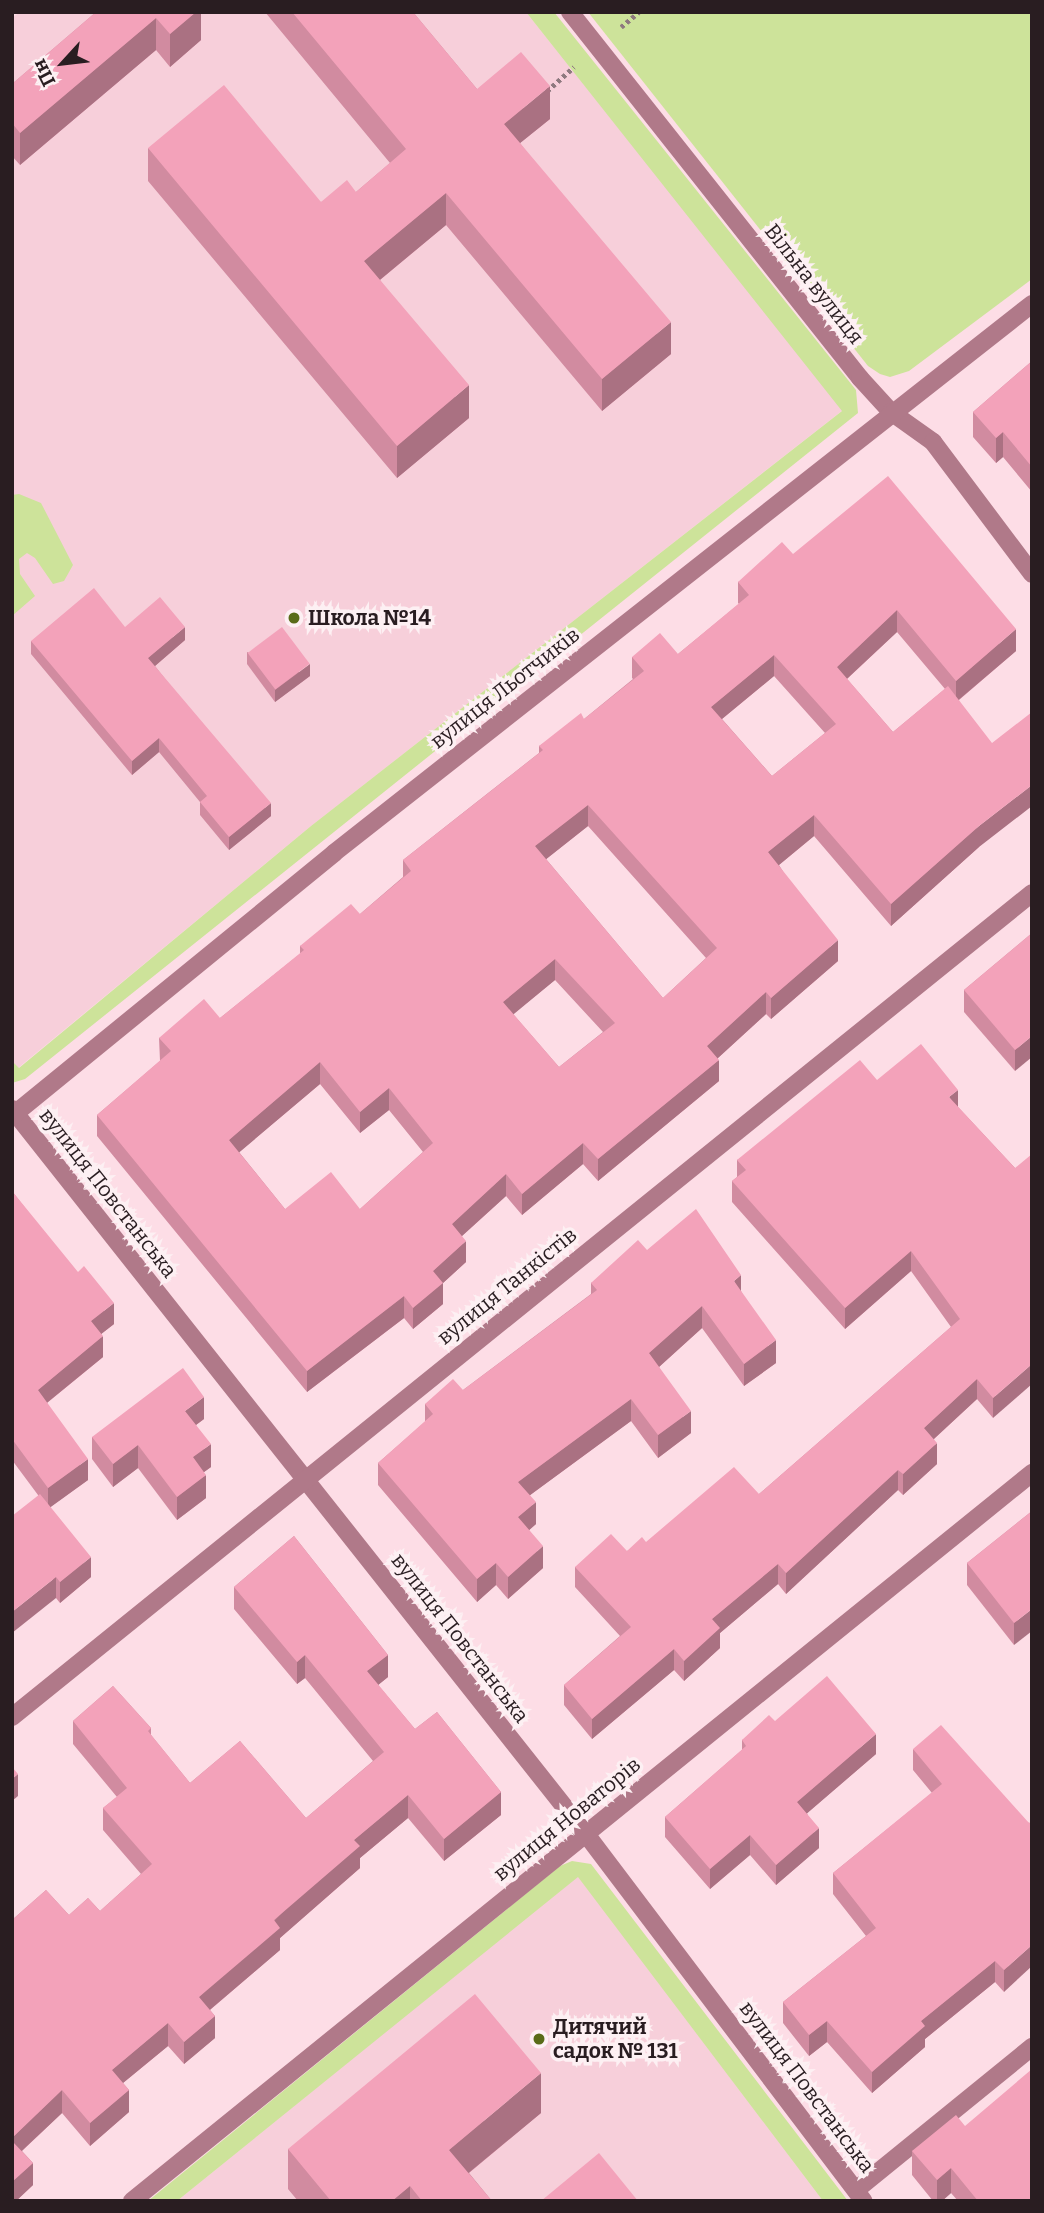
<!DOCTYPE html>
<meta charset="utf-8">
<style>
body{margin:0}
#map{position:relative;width:1044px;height:2213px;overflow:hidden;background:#fddde6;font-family:Bitter,serif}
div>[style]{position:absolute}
.built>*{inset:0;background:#f7cfda}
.green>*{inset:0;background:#cde39a}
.path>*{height:4.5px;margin-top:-2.25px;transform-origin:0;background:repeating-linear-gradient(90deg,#8e797f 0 3.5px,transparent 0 7px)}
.minor>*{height:18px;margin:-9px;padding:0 9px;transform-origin:9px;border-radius:9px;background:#b07989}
.wall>*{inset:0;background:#d18ba0}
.shaded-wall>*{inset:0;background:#aa7182}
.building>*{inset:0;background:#f3a2ba;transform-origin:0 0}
.dots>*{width:19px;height:19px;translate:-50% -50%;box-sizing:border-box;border:4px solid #fdf0f3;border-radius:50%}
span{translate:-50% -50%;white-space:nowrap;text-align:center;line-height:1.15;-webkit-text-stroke:7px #fdf0f3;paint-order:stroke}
.street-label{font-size:21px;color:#291d21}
.poi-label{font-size:21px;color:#291d21;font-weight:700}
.left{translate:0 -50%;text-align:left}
.frame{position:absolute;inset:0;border:14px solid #291d21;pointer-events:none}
.north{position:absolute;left:28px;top:28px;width:70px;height:70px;-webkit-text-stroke:5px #fdf0f3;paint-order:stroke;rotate:243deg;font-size:19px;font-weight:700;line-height:28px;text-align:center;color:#291d21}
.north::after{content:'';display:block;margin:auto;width:24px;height:32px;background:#291d21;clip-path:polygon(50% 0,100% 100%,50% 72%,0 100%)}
</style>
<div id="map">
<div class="built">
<i style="clip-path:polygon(20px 12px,526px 12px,843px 410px,311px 826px,18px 1068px,12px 1061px,12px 18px)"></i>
<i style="clip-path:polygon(578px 1876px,823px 2201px,177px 2201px)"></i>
</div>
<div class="green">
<i style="clip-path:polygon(526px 12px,554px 12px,856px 390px,858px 413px,25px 1079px,12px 1083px,12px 1061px,19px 1068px,311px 826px,842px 411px)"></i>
<i style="clip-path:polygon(588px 12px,1032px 12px,1032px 279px,909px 371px,890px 377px,880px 374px,868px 366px)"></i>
<i style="clip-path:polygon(19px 494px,41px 503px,73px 565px,64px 581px,53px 584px,35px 558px,27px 553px,19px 559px,20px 574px,35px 596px,12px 616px,12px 495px)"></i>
<i style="clip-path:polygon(572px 1861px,591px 1864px,848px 2201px,823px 2201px,578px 1877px,177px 2201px,148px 2201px,560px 1866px)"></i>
</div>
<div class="path">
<i style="left:621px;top:27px;width:23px;rotate:-40deg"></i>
<i style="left:547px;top:91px;width:36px;rotate:-42deg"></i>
</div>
<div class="minor">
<i style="left:570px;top:12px;width:467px;rotate:51.6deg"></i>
<i style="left:860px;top:378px;width:46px;rotate:47.6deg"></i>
<i style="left:891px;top:412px;width:52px;rotate:35.5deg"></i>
<i style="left:933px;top:442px;width:165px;rotate:53.1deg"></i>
<i style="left:12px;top:1109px;width:925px;rotate:51.63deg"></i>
<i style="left:586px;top:1834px;width:460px;rotate:52.9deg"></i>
<i style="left:12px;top:1116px;width:416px;rotate:-39.2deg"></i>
<i style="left:334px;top:853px;width:888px;rotate:-38.19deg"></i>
<i style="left:12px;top:1717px;width:1311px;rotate:-38.93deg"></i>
<i style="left:856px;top:2190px;width:227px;rotate:-39.1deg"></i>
<i style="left:132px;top:2201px;width:1158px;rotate:-38.97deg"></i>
</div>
<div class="wall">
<i style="clip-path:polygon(96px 12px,201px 12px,201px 40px,170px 67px,156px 50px,20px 165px,12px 156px,12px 84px)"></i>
<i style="clip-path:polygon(265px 12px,413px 12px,477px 89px,550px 119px,520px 143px,671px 354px,602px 411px,446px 225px,380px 280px,469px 418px,397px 478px,148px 181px,148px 148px,321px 202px,356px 192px,390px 163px)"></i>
<i style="clip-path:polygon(1032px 361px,1032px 492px,1003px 457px,996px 463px,973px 437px,973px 412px)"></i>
<i style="clip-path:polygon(evenodd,793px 554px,1016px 651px,959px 700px,979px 847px,891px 926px,814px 836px,779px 865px,838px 961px,771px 1019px,766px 1014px,718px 1058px,719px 1081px,598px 1181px,583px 1164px,522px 1215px,506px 1196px,462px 1236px,466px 1262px,443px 1283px,443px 1304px,413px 1329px,404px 1318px,307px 1392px,97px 1136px,97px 1115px,160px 1061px,159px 1038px,220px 1018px,300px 954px,300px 946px,360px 914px,403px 877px,403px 860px,539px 753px,539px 746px,584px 719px,633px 679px,632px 678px,632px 657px,678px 654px,739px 604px,738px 603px,738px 582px,793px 554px,897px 632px,945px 689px,893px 732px,847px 679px,897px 632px,793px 554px,774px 676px,825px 733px,772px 776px,722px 719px,774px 676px,793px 554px,588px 826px,706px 958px,663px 998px,546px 859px,588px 826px,793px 554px,555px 980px,603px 1032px,559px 1067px,513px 1014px,555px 980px,793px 554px,320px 1084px,360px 1133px,389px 1110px,423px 1152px,360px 1209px,285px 1209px,239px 1152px,320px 1084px)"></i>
<i style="clip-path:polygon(125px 627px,185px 640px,155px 666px,271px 816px,229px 850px,200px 815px,200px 802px,159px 752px,132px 775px,31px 654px,31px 641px)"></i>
<i style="clip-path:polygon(247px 652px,310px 676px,275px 702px,247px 664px)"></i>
<i style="clip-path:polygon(1032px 933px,1015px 1071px,964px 1012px,964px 990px)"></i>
<i style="clip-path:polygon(877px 1080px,958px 1107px,1015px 1168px,993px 1418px,977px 1399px,934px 1439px,937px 1464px,903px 1495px,898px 1490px,786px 1594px,778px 1584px,720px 1633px,720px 1648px,684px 1681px,674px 1670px,592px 1739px,564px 1705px,564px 1685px,620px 1636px,575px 1587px,575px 1567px,627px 1551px,759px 1494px,951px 1327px,911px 1271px,845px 1329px,732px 1202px,732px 1181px,737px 1177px,737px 1160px)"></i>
<i style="clip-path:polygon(12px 1191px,114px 1324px,101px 1334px,103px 1357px,47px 1403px,88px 1480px,50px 1507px,91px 1577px,60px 1603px,56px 1598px,38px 1495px,12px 1460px)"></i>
<i style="clip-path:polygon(647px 1250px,741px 1291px,776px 1363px,744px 1386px,702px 1328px,659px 1367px,691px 1433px,658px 1458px,631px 1421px,530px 1495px,536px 1524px,529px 1530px,543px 1568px,508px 1599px,496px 1585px,477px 1602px,378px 1485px,378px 1463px,425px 1422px,425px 1404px,463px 1390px,591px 1294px,591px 1283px)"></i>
<i style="clip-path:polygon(204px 1419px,196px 1425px,211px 1467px,204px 1472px,206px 1498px,177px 1520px,138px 1468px,113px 1487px,92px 1459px,92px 1437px)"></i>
<i style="clip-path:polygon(1032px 1511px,1014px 1645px,967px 1585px,967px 1563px)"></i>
<i style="clip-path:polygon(294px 1536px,388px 1655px,388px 1677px,378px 1685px,415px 1729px,437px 1712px,501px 1792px,501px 1815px,444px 1861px,408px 1818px,360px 1858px,360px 1868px,280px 1938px,280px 1950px,210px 2010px,215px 2016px,215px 2038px,184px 2064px,168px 2046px,123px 2083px,129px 2090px,129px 2112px,90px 2146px,62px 2113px,22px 2151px,33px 2163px,33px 2185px,16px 2201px,12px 2201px,12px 1920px,46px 1890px,69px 1915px,88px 1898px,100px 1911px,141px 1874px,103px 1830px,103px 1808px,117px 1797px,73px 1744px,73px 1721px,113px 1686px,151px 1728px,151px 1735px,190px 1783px,240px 1741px,306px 1818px,373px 1761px,305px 1678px,297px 1684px,234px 1609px,234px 1587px)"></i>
<i style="clip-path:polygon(775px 1721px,876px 1754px,807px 1813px,819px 1848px,776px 1885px,750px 1855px,710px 1889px,665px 1837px,665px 1817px,742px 1750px,742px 1740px)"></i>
<i style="clip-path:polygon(913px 1749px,1029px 1823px,1004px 1992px,995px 1982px,925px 2039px,925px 2047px,872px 2093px,827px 2042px,809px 2056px,783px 2023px,783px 2002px,866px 1936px,833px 1894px,833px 1873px,932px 1793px,913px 1770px)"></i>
<i style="clip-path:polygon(541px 2113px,469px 2173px,492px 2201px,298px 2201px,288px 2189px,288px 2149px)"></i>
<i style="clip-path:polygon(965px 2126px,1032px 2201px,958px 2201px,951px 2193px,942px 2201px,933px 2201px,912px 2175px,912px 2151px)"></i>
</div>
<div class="shaded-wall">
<i style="clip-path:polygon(196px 12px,201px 12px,201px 40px,170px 67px,170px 34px)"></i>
<i style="clip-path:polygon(156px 18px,156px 50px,20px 165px,20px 133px)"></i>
<i style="clip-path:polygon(550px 86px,550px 119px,504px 156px,504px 124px)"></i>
<i style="clip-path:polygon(446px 193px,446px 225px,364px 293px,364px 261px)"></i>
<i style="clip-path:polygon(671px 322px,671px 354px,602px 411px,602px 379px)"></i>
<i style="clip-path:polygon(469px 385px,469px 418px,397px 478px,397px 446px)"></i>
<i style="clip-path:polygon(1003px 432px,1003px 457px,996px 463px,996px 438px)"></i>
<i style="clip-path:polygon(897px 610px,897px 632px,837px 688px,837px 667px)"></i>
<i style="clip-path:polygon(185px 627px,185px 640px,148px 672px,148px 658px)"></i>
<i style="clip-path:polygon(1016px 629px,1016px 651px,956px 702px,956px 681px)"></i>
<i style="clip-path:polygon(774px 655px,774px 676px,711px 728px,711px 707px)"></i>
<i style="clip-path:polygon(310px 664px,310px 676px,275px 702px,275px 690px)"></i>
<i style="clip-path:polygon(159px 738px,159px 752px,132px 775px,132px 761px)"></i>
<i style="clip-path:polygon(1032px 785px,1032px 806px,979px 847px,891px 926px,891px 904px,979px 826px)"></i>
<i style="clip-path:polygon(271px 803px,271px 816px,229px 850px,229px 837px)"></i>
<i style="clip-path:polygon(588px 805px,588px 826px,535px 868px,535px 846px)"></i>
<i style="clip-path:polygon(814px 815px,814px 836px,768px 874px,768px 852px)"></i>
<i style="clip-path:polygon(838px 940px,838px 961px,771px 1019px,771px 998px)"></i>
<i style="clip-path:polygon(555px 959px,555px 980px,503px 1023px,503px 1002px)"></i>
<i style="clip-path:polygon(766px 992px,766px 1014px,707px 1068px,707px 1046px)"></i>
<i style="clip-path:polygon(1032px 1036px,1032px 1057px,1015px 1071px,1015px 1050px)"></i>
<i style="clip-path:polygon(719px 1060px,719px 1081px,598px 1181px,598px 1159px)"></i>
<i style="clip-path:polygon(320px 1062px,320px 1084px,229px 1161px,229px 1140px)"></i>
<i style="clip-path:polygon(389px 1088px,389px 1110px,360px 1133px,360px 1112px)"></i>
<i style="clip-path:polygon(958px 1090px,958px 1110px,949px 1097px)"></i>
<i style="clip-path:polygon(583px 1143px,583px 1164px,522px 1215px,522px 1194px)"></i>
<i style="clip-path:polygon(506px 1174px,506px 1196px,452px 1245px,452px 1224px)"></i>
<i style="clip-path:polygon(466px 1241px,466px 1262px,443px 1283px,443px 1304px,413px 1329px,413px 1308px,433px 1271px)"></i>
<i style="clip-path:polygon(911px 1251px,911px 1271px,845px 1329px,845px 1308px)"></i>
<i style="clip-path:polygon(741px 1275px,741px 1297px,734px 1281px)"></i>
<i style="clip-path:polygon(404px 1296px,404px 1318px,307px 1392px,307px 1371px)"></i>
<i style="clip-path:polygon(114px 1303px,114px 1324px,91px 1342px,91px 1321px)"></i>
<i style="clip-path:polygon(702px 1306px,702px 1328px,649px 1376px,649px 1353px)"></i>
<i style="clip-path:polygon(103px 1336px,103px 1357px,38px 1410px,38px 1390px)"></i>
<i style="clip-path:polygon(776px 1340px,776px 1363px,744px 1386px,744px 1364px)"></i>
<i style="clip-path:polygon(1032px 1364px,1032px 1384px,993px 1418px,993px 1398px)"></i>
<i style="clip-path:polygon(977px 1379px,977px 1399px,924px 1448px,924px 1428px)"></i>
<i style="clip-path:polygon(204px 1397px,204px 1419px,185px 1433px,185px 1411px)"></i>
<i style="clip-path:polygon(631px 1399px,631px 1421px,518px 1504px,518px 1482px)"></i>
<i style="clip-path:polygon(691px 1411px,691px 1433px,658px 1458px,658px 1435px)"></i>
<i style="clip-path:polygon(937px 1443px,937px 1464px,903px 1495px,903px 1474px)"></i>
<i style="clip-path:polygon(211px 1444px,211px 1467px,193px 1480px,193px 1457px)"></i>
<i style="clip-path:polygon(138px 1445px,138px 1468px,113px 1487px,113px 1464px)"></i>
<i style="clip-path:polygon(88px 1459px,88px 1480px,48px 1509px,48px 1488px)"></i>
<i style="clip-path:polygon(898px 1470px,898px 1490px,786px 1594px,786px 1573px)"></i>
<i style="clip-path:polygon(206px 1475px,206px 1498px,177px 1520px,177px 1497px)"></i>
<i style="clip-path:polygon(536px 1502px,536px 1524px,518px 1540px,518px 1517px)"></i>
<i style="clip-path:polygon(543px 1546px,543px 1568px,508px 1599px,508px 1577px)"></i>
<i style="clip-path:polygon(91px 1557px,91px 1577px,60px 1603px,60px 1582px)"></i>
<i style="clip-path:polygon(496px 1563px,496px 1585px,477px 1602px,477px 1579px)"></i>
<i style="clip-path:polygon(778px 1564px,778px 1584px,720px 1633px,720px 1648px,684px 1681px,684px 1661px,712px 1619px)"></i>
<i style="clip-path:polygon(56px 1577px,56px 1598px,12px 1633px,12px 1612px)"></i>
<i style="clip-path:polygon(1032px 1609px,1032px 1631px,1014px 1645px,1014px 1623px)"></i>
<i style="clip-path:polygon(674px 1649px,674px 1670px,592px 1739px,592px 1719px)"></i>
<i style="clip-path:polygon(305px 1655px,305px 1678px,297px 1684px,297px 1662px)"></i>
<i style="clip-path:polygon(388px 1655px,388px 1677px,367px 1694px,367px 1671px)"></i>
<i style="clip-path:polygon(876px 1734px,876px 1754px,797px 1822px,797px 1802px)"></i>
<i style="clip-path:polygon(18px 1774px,18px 1796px,12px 1801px,12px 1779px)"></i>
<i style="clip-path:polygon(501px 1792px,501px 1815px,444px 1861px,444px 1839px)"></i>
<i style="clip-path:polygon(408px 1795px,408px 1818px,360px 1858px,360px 1868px,280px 1938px,280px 1950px,199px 2019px,199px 1997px,354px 1840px)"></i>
<i style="clip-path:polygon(819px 1828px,819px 1848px,776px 1885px,776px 1865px)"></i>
<i style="clip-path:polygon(750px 1835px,750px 1855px,710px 1889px,710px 1869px)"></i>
<i style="clip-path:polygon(1032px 1945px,1032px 1966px,1004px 1992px,1004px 1970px)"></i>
<i style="clip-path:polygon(995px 1961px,995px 1982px,925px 2039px,925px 2047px,872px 2093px,872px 2072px,921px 2021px)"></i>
<i style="clip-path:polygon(215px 2016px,215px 2038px,184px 2064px,184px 2042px)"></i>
<i style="clip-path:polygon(827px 2021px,827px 2042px,809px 2056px,809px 2035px)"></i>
<i style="clip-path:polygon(168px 2023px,168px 2046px,112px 2092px,112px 2070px)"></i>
<i style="clip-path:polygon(541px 2073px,541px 2113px,449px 2189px,449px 2150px)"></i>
<i style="clip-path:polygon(62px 2090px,62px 2113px,12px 2160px,12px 2138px)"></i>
<i style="clip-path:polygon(129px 2090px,129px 2112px,90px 2146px,90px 2123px)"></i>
<i style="clip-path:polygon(33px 2163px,33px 2185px,16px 2201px,12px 2201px,12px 2182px)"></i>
<i style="clip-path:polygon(951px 2168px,951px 2193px,942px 2201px,937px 2201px,937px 2180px)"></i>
<i style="clip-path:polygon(410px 2186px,410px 2201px,392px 2201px)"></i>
</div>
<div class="building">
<i style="clip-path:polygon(96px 12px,196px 12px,170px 34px,156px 18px,20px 133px,12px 123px,12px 84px)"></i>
<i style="clip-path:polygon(292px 12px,413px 12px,477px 89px,521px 52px,550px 86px,504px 124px,671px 322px,602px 379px,446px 193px,364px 261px,469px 385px,397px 446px,148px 148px,224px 85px,321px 202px,347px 180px,356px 192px,406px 149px)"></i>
<i style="clip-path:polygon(1032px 361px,1032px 467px,1003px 432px,996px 438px,973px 412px)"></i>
<i style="clip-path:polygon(evenodd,888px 476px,1016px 629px,956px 681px,897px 610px,837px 667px,893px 732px,948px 686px,992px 743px,1032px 712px,1032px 785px,979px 826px,891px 904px,814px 815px,768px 852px,838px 940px,771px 998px,766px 992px,707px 1046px,719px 1060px,598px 1159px,583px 1143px,522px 1194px,506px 1174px,452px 1224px,466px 1241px,433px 1271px,443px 1283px,413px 1308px,404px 1296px,307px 1371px,97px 1115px,171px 1051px,159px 1038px,204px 999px,220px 1018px,304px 950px,300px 946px,351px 904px,360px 914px,411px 871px,403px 860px,543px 750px,539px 746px,581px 713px,584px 719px,644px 671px,632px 657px,660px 633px,678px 654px,749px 595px,738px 582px,782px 542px,793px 554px,888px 476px,774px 655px,836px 724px,772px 776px,711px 707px,774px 655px,888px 476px,588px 805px,717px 948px,663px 998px,535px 846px,588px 805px,888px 476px,555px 959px,615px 1023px,559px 1067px,503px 1002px,555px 959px,888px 476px,320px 1062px,360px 1112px,389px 1088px,433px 1143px,360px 1209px,331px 1172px,285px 1209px,229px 1140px,320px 1062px)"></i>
<i style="clip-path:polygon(94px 588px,125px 627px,160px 597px,185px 627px,148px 658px,271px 803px,229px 837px,200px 802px,207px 796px,159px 738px,132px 761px,31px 641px)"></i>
<i style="left:282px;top:627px;width:46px;height:43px;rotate:53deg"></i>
<i style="clip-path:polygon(1032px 933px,1032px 1036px,1015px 1050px,964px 990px)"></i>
<i style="clip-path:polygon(921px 1044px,958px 1090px,949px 1097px,1015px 1168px,1032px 1154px,1032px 1364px,993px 1398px,977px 1379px,924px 1428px,937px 1443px,903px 1474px,898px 1470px,786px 1573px,778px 1564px,712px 1619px,720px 1628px,684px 1661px,674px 1649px,592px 1719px,564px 1685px,631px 1627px,575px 1567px,611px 1534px,627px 1551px,642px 1537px,646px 1542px,734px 1467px,759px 1494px,960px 1319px,911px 1251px,845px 1308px,732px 1181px,746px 1170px,737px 1160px,860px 1060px,877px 1080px)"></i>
<i style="clip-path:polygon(12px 1191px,78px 1272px,84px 1266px,114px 1303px,91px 1321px,103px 1336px,38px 1390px,88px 1459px,48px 1488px,12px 1439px)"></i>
<i style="clip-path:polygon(696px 1209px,741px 1275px,734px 1281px,776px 1340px,744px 1364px,702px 1306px,649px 1353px,691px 1411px,658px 1435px,631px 1399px,518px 1482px,536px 1502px,518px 1517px,543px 1546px,508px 1577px,496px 1563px,477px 1579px,378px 1463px,433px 1414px,425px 1404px,453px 1379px,463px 1390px,597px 1290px,591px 1283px,638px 1240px,647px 1250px)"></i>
<i style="clip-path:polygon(183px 1368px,204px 1397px,185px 1411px,211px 1444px,193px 1457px,206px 1475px,177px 1497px,138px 1445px,113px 1464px,92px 1437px)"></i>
<i style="clip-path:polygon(40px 1494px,91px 1557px,60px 1582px,56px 1577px,12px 1612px,12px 1516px)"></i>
<i style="clip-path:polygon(1032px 1511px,1032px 1609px,1014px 1623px,967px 1563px)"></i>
<i style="clip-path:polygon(294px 1536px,388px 1655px,367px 1671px,415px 1729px,437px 1712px,501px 1792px,444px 1839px,408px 1795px,354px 1840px,360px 1846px,274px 1920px,280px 1928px,199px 1997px,215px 2016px,184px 2042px,168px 2023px,112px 2070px,129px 2090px,90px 2123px,62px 2090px,12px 2138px,12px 1920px,46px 1890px,69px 1915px,88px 1898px,100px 1911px,152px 1864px,103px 1808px,127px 1788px,73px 1721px,113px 1686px,151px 1728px,148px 1731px,190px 1783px,240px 1741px,306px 1818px,384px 1752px,305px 1655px,297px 1662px,234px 1587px)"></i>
<i style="clip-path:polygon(827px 1676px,876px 1734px,797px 1802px,819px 1828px,776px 1865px,750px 1835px,710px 1869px,665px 1817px,746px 1746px,742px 1740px,769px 1715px,775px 1721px)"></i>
<i style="clip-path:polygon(941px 1725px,1029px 1823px,1032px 1821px,1032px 1945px,1004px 1970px,995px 1961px,921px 2021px,925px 2026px,872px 2072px,827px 2021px,809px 2035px,783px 2002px,876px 1928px,833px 1873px,942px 1784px,913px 1749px)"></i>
<i style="clip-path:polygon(12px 1767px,18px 1774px,12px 1779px)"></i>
<i style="clip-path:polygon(475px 1994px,541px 2073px,449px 2150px,492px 2201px,422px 2201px,410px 2186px,392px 2201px,331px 2201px,288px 2149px)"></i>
<i style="clip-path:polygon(1032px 2069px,1032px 2201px,978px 2201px,951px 2168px,937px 2180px,912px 2151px,956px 2115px,965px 2126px)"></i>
<i style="clip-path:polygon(12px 2141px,33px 2163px,12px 2182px)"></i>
<i style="clip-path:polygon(599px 2153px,638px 2201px,541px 2201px)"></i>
</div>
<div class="dots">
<i style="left:294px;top:618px;background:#596b18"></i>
<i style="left:539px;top:2039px;background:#596b18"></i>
</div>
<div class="street-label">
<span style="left:814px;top:284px;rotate:52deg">Вільна вулиця</span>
<span style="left:505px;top:688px;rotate:-38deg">вулиця Льотчиків</span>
<span style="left:108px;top:1193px;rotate:52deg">вулиця Повстанська</span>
<span style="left:507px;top:1286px;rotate:-39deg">вулиця Танкістів</span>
<span style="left:460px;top:1638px;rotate:52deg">вулиця Повстанська</span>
<span style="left:567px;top:1819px;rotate:-39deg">вулиця Новаторів</span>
<span style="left:807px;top:2087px;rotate:53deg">вулиця Повстанська</span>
</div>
<div class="poi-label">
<span class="left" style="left:308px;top:618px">Школа №14</span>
<span class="left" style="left:553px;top:2039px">Дитячий<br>садок № 131</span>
</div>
<div class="frame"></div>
<div class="north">Пн</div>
</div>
